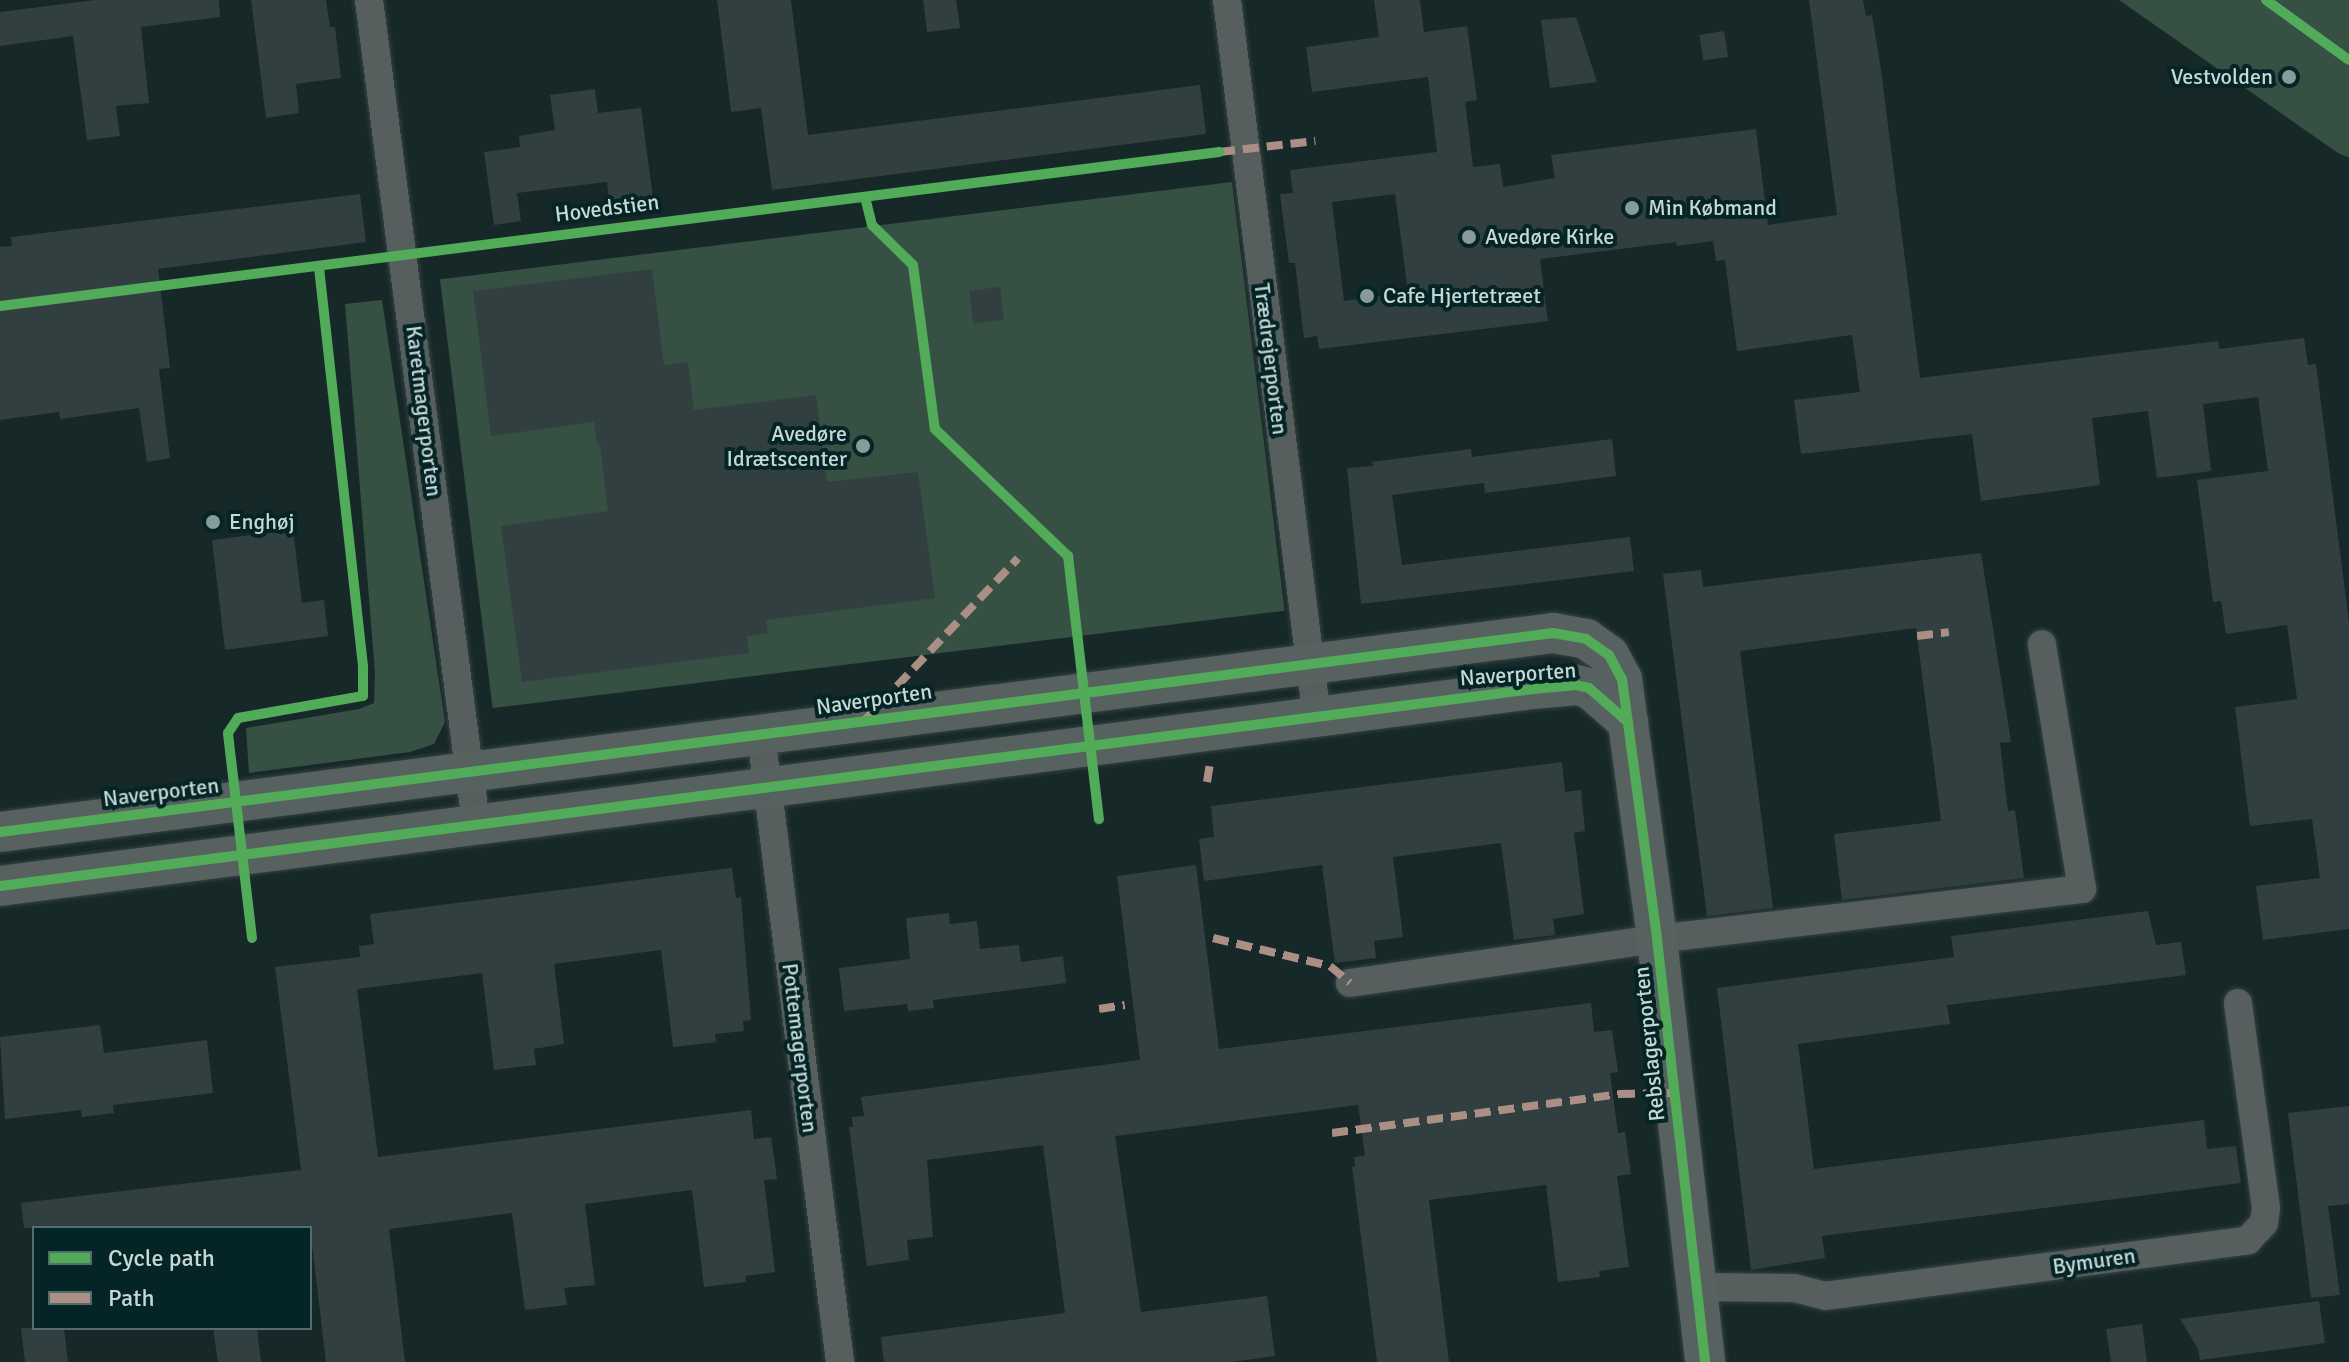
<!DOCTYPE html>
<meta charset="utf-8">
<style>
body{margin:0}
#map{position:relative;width:2349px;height:1362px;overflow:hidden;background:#172828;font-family:Signika,sans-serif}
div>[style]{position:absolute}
.green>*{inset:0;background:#365143;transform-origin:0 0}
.building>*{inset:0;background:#323f41;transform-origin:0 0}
.roads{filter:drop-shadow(0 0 2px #354242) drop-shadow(0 0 2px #354242)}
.street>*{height:28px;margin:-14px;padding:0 14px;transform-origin:14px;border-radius:14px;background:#575f5e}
.secondary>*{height:40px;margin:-20px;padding:0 20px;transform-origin:20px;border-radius:20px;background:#576260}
.quiet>*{height:8px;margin-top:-4px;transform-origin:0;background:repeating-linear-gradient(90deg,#ac8f84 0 16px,transparent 0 24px)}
.cycleway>*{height:10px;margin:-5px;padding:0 5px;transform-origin:5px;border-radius:5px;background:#51ab58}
.dots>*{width:22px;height:22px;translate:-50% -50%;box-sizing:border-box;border:4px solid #052426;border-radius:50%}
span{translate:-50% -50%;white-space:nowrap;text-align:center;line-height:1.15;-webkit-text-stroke:8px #052426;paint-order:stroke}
.poi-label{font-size:22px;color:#c7d7d8}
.right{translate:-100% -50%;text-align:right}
.left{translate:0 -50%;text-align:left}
.street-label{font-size:22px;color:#c7d7d8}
.legend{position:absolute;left:32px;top:1226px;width:280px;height:104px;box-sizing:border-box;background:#052426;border:2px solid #536c6d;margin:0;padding:10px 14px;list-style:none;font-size:24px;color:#c7d7d8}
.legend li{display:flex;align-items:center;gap:16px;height:40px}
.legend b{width:40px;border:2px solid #536c6d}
</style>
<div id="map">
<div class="green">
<i style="clip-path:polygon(2119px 0,2349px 0,2349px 158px,2338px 153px)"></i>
<i style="left:1232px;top:182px;width:432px;height:798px;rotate:83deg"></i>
<i style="clip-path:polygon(382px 300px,445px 722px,434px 744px,410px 752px,249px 773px,246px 728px,359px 709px,374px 703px,375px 672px,345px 304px)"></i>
</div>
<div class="building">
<i style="clip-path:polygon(95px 0,219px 0,220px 17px,141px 27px,149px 103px,116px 106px,120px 136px,87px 140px,73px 36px,0 46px,0 12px)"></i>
<i style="clip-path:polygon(251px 0,326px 0,330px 27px,335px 27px,341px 78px,296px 84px,299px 113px,266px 118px)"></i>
<i style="clip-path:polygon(717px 0,791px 0,808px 135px,1200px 85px,1206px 134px,772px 190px,761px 108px,731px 112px)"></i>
<i style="clip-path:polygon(923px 0,956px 0,960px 28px,927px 32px)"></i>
<i style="clip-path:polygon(evenodd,1374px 0,1420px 0,1424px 32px,1467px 26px,1477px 100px,1465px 102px,1473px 167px,1500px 164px,1503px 187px,1555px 178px,1551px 155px,1756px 129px,1768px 225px,1837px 215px,1809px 0,1863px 0,1866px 16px,1872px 15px,1881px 70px,1920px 378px,2218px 341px,2219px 349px,2304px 338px,2308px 365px,2316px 364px,2349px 622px,2349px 929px,2263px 940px,2256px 886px,2320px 878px,2312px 819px,2250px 826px,2235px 707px,2297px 699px,2287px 625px,2226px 634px,2221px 601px,2213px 602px,2197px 480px,2268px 471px,2258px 397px,2203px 404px,2211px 471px,2157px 478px,2148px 411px,2092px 418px,2100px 485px,1981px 501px,1972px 434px,1801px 454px,1794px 400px,1860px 392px,1852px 335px,1737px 351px,1725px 260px,1716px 261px,1713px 241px,1677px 246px,1676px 242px,1540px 259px,1548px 321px,1319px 349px,1317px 336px,1304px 338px,1295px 263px,1289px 263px,1280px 194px,1293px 193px,1290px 170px,1437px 152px,1428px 77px,1312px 92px,1306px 47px,1379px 37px,1374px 0,1395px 194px,1408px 292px,1344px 301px,1332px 202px,1395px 194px)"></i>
<i style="clip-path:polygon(1576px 17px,1597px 82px,1550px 88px,1541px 20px)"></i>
<i style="left:1724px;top:31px;width:26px;height:25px;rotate:81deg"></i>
<i style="clip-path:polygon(595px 89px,598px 113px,641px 108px,654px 205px,610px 211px,607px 182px,517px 193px,521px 221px,494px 225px,484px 152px,520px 147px,519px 136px,555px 130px,550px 95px)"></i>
<i style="clip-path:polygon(360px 194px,366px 242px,158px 269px,170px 368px,159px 369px,170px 458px,147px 462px,139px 408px,60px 419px,59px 412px,0 420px,0 247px,12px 246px,11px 237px)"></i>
<i style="clip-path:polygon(652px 269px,664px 365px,688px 362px,694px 410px,816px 395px,827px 482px,918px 472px,935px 598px,766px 620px,768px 633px,747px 636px,749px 653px,522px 682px,501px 526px,608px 511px,600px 445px,597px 445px,594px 422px,491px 436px,473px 291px)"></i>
<i style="left:1000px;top:287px;width:33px;height:31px;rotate:83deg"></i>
<i style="clip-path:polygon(1612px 439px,1616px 476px,1485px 493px,1484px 483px,1392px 495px,1402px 565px,1630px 537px,1634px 571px,1361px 604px,1347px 468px,1373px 466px,1372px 462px,1471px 449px,1472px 457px)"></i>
<i style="clip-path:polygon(293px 530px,302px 603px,324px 600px,328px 636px,225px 650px,212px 540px)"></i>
<i style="clip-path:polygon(1981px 553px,2011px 742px,2000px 743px,2008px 811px,2015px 810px,2024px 878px,1842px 900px,1834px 834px,1941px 821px,1916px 628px,1740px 651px,1773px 908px,1707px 916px,1663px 574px,1701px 570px,1703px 587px)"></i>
<i style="clip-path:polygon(1562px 762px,1565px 792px,1581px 790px,1585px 831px,1574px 833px,1584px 914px,1553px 919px,1555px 935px,1514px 940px,1501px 843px,1393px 857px,1403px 937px,1374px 941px,1376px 958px,1335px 963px,1322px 865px,1204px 881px,1199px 839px,1214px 837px,1211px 806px)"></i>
<i style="clip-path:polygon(1196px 865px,1219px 1049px,1591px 1003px,1594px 1032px,1612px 1030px,1618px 1072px,1610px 1073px,1618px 1133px,1625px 1132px,1631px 1174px,1617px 1176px,1629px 1267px,1599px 1271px,1600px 1277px,1558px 1282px,1546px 1185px,1429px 1200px,1449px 1362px,1377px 1362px,1352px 1167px,1355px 1167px,1354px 1157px,1365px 1156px,1358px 1105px,1115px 1136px,1141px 1312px,1267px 1296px,1275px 1356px,1232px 1362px,884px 1362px,881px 1337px,1065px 1313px,1043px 1145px,927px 1160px,933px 1237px,907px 1240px,909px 1260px,867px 1266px,849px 1127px,853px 1127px,852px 1117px,864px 1116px,861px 1097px,1140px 1060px,1117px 876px)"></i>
<i style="clip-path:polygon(732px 868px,736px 898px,741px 897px,751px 1020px,743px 1021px,744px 1031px,715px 1034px,716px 1042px,673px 1047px,661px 950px,554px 964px,564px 1044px,534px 1049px,536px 1065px,494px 1070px,482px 973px,357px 989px,378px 1157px,751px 1110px,754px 1139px,771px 1137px,777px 1179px,764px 1180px,775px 1272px,745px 1276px,746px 1282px,704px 1287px,692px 1190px,585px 1204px,595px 1285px,564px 1288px,567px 1305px,525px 1310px,512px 1213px,389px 1229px,405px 1362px,326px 1362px,310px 1228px,24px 1228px,21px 1203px,301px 1170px,275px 967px,360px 957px,359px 946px,374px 944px,370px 914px)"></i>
<i style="clip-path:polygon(2148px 911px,2156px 945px,2181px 942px,2186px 975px,1947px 1005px,1950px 1024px,1798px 1044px,1814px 1169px,2204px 1120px,2207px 1149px,2236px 1146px,2241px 1183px,1822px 1236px,1825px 1258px,1751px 1270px,1717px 988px,1954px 957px,1951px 936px)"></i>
<i style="clip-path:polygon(949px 913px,950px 924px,977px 921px,980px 949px,1019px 945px,1021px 962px,1063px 956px,1066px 983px,933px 1000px,934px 1008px,908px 1011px,907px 1004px,844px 1011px,839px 968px,910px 959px,906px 918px)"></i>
<i style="clip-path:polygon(100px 1025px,104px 1053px,207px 1040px,213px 1093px,113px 1105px,114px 1113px,82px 1117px,81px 1110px,5px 1119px,0 1037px)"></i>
<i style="clip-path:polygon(2349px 1106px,2349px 1204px,2328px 1206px,2340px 1295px,2311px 1298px,2288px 1113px)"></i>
<i style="clip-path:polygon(2319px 1301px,2325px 1343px,2268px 1351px,2200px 1360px,2198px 1349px,2180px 1319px)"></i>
<i style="clip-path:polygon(2142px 1324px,2147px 1362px,2111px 1362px,2106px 1329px)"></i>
<i style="clip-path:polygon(21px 1328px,64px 1328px,68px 1362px,25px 1362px)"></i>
<i style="clip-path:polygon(213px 1328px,257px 1328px,261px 1362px,218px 1362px)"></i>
</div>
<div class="roads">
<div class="street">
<i style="left:369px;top:0;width:830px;rotate:82.59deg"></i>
<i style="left:1227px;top:0;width:723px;rotate:82.85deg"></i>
<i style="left:761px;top:735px;width:632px;rotate:82.82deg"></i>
<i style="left:1350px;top:983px;width:310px;rotate:-8.2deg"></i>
<i style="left:1657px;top:939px;width:428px;rotate:-6.7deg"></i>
<i style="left:2082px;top:889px;width:248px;rotate:-99.3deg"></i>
<i style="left:1696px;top:1287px;width:98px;rotate:0.6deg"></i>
<i style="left:1794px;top:1288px;width:32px;rotate:14deg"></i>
<i style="left:1825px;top:1296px;width:427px;rotate:-7.5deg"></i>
<i style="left:2248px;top:1240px;width:23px;rotate:-47deg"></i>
<i style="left:2264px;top:1223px;width:15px;rotate:-82deg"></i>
<i style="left:2266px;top:1208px;width:207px;rotate:-97.8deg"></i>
</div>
<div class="secondary">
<i style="left:0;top:832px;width:1566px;rotate:-7.3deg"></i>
<i style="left:1553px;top:633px;width:34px;rotate:10deg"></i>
<i style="left:1586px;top:639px;width:28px;rotate:35deg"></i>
<i style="left:1609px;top:655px;width:27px;rotate:62deg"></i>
<i style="left:1622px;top:679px;width:262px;rotate:82.3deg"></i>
<i style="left:1657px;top:939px;width:426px;rotate:83.5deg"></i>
<i style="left:0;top:886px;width:1546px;rotate:-7.32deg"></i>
<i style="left:1533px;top:689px;width:43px;rotate:-5.3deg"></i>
<i style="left:1576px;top:685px;width:13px;rotate:13deg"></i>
<i style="left:1589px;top:688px;width:52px;rotate:41.1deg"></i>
</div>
</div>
<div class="quiet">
<i style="left:1219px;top:152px;width:97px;rotate:-6.5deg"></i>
<i style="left:1917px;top:636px;width:32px;rotate:-7deg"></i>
<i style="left:864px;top:721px;width:224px;rotate:-46.6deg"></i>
<i style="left:1207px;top:782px;width:19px;rotate:-81deg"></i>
<i style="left:1213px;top:938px;width:120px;rotate:13.5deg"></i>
<i style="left:1330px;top:966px;width:26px;rotate:40deg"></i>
<i style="left:1099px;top:1009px;width:26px;rotate:-9deg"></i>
<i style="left:1332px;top:1133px;width:290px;rotate:-7.7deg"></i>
<i style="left:1619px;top:1094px;width:55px;rotate:-1deg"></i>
</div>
<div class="cycleway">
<i style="left:2266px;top:0;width:102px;rotate:35.9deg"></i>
<i style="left:865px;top:197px;width:29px;rotate:76deg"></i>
<i style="left:872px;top:225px;width:57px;rotate:44.3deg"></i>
<i style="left:913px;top:265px;width:165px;rotate:82.4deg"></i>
<i style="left:935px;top:429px;width:184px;rotate:43.7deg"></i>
<i style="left:1068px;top:556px;width:265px;rotate:83.3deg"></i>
<i style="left:0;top:306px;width:1229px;rotate:-7.2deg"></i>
<i style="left:0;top:832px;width:1566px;rotate:-7.3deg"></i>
<i style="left:1553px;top:633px;width:34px;rotate:10deg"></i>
<i style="left:1586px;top:639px;width:28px;rotate:35deg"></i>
<i style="left:1609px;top:655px;width:27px;rotate:62deg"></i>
<i style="left:1622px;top:679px;width:262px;rotate:82.3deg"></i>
<i style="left:1657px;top:939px;width:426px;rotate:83.5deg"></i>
<i style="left:0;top:886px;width:1546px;rotate:-7.32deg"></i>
<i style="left:1533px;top:689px;width:43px;rotate:-5.3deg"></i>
<i style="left:1576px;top:685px;width:13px;rotate:13deg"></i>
<i style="left:1589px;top:688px;width:52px;rotate:41.1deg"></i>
<i style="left:252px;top:938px;width:206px;rotate:-96.7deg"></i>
<i style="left:228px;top:733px;width:18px;rotate:-56deg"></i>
<i style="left:238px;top:718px;width:127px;rotate:-10deg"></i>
<i style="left:363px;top:696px;width:30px;rotate:-90deg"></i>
<i style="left:363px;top:666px;width:401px;rotate:-96.3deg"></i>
</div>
<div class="dots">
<i style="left:2289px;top:77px;background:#899a9a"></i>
<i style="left:1632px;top:208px;background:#899a9a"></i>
<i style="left:1469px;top:237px;background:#899a9a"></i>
<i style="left:1367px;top:296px;background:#899a9a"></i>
<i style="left:863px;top:446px;background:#899a9a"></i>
<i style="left:213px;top:522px;background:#899a9a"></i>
</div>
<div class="poi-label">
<span class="right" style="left:2273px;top:77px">Vestvolden</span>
<span class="left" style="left:1648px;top:208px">Min Købmand</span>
<span class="left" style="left:1485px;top:237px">Avedøre Kirke</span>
<span class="left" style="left:1383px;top:296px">Cafe Hjertetræet</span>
<span class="right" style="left:847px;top:446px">Avedøre<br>Idrætscenter</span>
<span class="left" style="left:229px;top:522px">Enghøj</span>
</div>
<div class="street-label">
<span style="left:607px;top:208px;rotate:-7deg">Hovedstien</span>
<span style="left:1271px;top:359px;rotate:83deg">Trædrejerporten</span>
<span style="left:424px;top:411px;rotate:83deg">Karetmagerporten</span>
<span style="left:1518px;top:674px;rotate:-4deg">Naverporten</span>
<span style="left:874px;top:699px;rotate:-8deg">Naverporten</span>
<span style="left:161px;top:792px;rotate:-7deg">Naverporten</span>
<span style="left:1649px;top:1044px;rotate:-96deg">Rebslagerporten</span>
<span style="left:800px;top:1048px;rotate:83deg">Pottemagerporten</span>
<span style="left:2094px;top:1261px;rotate:-8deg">Bymuren</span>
</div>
<ul class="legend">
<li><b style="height:10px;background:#51ab58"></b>Cycle path</li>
<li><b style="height:10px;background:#ac8f84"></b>Path</li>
</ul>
</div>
